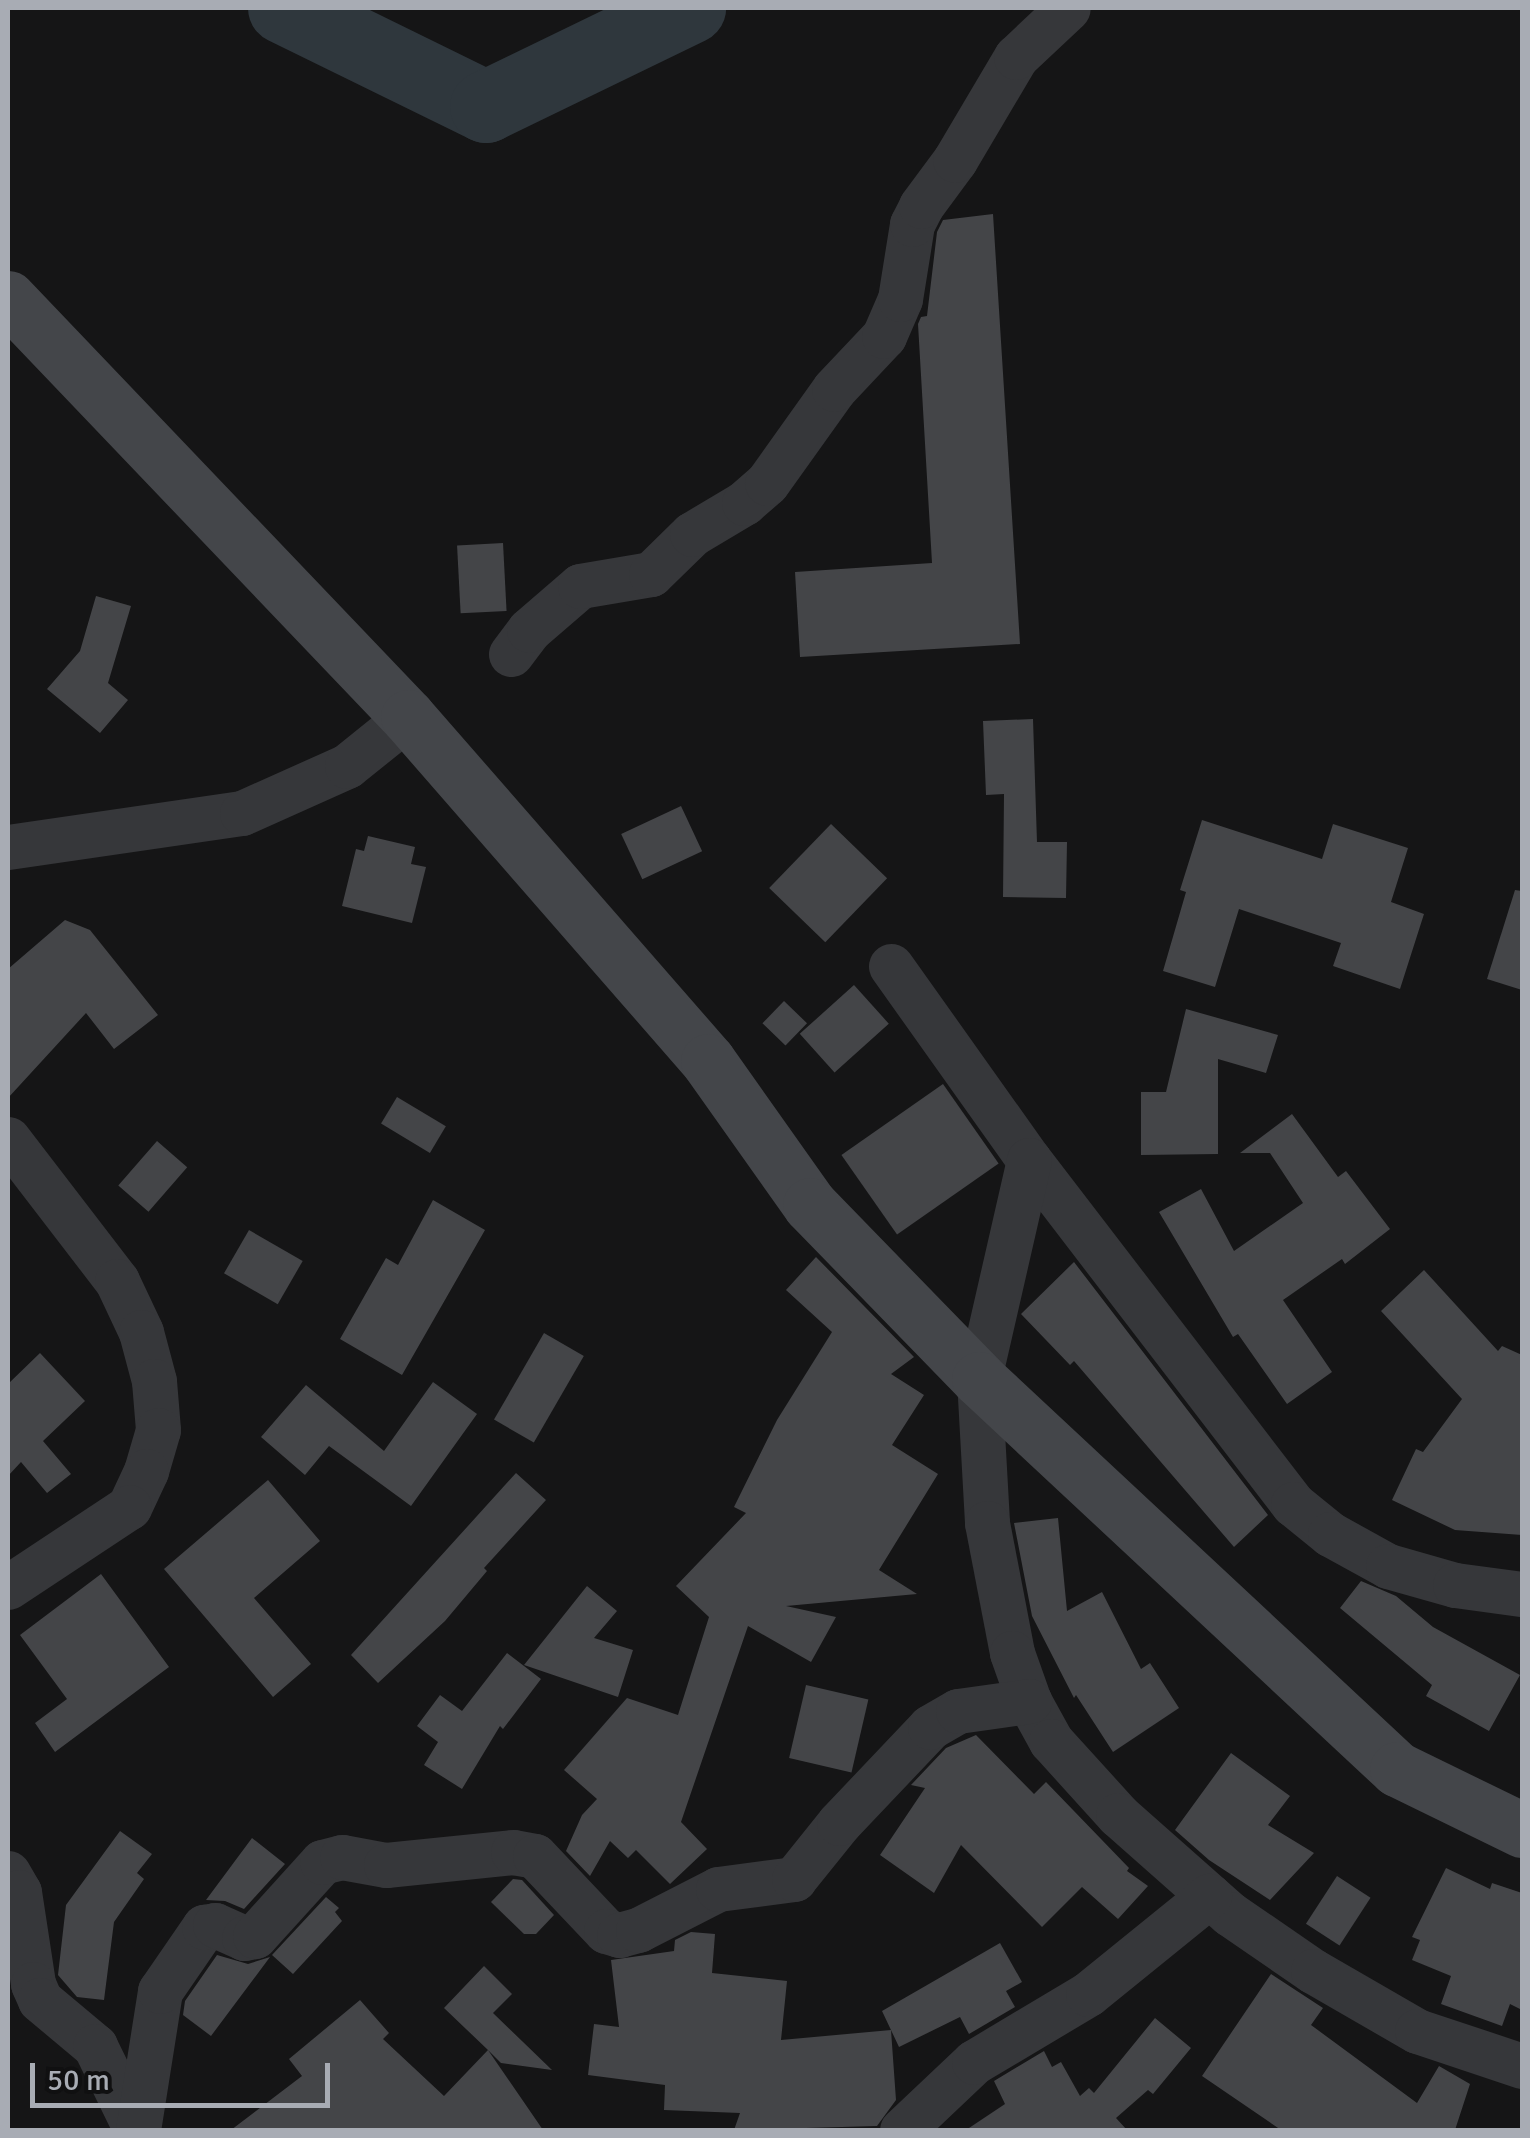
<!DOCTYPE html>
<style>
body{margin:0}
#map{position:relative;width:1530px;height:2138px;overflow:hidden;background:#151516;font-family:Signika,sans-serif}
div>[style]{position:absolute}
.river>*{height:72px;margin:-36px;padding:0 36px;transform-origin:36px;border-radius:36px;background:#2f373d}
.building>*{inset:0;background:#444548;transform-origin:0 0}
.street>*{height:45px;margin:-22.5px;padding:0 22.5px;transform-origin:22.5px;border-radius:22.5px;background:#36373a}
.secondary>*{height:55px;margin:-27.5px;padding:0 27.5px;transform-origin:27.5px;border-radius:27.5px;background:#44464a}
span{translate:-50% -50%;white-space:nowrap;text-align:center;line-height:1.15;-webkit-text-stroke:8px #101011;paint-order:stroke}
.frame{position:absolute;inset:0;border:10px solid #a8acb4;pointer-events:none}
.scale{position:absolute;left:30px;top:2063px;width:300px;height:45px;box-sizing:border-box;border:5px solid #a8acb4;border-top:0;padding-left:12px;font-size:30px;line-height:35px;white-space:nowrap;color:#a8acb4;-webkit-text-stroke:8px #101011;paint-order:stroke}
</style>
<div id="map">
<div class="river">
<i style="left:284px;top:8px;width:225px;rotate:26.1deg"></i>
<i style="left:486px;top:107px;width:227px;rotate:-25.9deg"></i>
</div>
<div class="building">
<i style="clip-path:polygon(993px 214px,1020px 644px,800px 657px,795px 572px,932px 563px,918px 324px,921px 317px,927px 316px,937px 232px,943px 220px)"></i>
<i style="left:503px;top:543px;width:68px;height:46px;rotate:87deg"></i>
<i style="clip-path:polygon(96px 596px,131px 606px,108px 683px,128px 700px,100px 733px,47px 689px,80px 651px)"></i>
<i style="clip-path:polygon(1033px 719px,1037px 842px,1067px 842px,1066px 898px,1003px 897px,1004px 794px,986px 795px,983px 721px)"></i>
<i style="left:681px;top:806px;width:50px;height:66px;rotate:65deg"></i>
<i style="clip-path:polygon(1202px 820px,1322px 859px,1333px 824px,1408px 848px,1391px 902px,1424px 914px,1400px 989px,1333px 966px,1341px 943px,1239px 909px,1215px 987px,1163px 971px,1186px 892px,1180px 890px)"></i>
<i style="left:831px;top:824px;width:78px;height:89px;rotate:44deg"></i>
<i style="clip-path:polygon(368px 836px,415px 847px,411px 864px,426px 867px,412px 923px,342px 906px,356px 849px,364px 851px)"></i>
<i style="clip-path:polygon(1515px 890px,1522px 891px,1522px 990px,1487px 979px)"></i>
<i style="clip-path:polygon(65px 920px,90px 930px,158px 1015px,114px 1049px,86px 1013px,8px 1098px,8px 969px)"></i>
<i style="left:854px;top:985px;width:52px;height:73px;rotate:48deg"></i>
<i style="left:784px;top:1001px;width:32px;height:31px;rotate:44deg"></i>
<i style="clip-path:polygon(1186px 1009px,1278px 1035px,1266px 1073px,1218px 1059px,1218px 1154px,1141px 1155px,1141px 1092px,1166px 1092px)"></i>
<i style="left:943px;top:1084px;width:97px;height:124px;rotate:55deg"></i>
<i style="left:397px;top:1097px;width:57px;height:31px;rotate:31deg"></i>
<i style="clip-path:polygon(1292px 1114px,1338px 1177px,1346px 1171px,1390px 1229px,1345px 1264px,1342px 1259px,1283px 1300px,1332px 1372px,1287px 1404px,1238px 1334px,1233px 1337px,1159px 1212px,1201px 1189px,1234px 1251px,1303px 1203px,1270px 1153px,1240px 1153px)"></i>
<i style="left:157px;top:1141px;width:40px;height:59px;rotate:41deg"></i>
<i style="clip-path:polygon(433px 1200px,485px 1230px,402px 1375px,340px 1339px,386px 1258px,398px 1265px)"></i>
<i style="left:249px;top:1230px;width:62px;height:50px;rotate:30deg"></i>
<i style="clip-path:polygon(816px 1257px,914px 1357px,891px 1374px,924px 1395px,892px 1445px,938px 1474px,879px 1570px,917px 1594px,786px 1606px,836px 1617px,811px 1662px,748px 1626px,681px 1822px,707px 1849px,670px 1884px,636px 1850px,628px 1858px,610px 1841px,590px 1876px,566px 1851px,582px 1815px,597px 1799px,564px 1770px,627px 1698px,678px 1715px,709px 1617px,676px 1586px,746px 1513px,734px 1507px,777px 1420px,832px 1332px,786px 1290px)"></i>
<i style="clip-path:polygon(1074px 1262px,1268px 1515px,1234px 1547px,1074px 1361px,1070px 1365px,1021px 1314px)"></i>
<i style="clip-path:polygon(1424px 1270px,1498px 1351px,1502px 1346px,1522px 1355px,1522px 1535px,1455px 1530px,1392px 1500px,1416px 1449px,1423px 1452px,1462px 1399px,1381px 1311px)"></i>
<i style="left:544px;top:1333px;width:46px;height:100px;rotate:30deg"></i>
<i style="clip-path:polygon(40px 1353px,85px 1401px,43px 1441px,71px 1474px,47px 1493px,21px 1462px,8px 1476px,8px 1384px)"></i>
<i style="clip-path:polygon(433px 1382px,477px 1414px,411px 1506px,329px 1446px,305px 1475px,261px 1437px,306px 1385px,384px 1451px)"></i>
<i style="clip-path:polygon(516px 1473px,546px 1500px,484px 1568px,487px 1571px,445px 1621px,378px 1683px,351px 1655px)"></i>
<i style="clip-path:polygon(268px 1480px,320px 1541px,254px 1598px,311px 1664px,273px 1697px,164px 1569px)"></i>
<i style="clip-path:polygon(1058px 1518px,1067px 1611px,1102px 1592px,1141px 1669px,1150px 1663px,1179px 1708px,1113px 1752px,1076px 1695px,1074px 1698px,1032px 1616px,1014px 1523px)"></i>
<i style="clip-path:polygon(101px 1574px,169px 1667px,55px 1752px,35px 1723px,67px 1699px,20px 1635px)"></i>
<i style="clip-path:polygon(1361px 1581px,1396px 1596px,1433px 1627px,1520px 1675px,1489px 1731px,1426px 1696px,1432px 1685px,1340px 1608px)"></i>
<i style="clip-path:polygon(587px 1586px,617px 1611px,594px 1638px,633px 1650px,618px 1697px,524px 1665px)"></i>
<i style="clip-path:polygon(507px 1653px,541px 1679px,503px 1729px,500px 1726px,462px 1789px,424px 1765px,438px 1742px,417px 1726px,440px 1695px,462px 1711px)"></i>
<i style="left:806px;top:1685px;width:64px;height:75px;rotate:13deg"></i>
<i style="clip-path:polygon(976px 1735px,1034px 1794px,1046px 1782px,1129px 1868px,1127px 1871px,1148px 1886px,1118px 1919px,1082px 1887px,1042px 1927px,961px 1845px,934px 1893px,880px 1855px,925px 1788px,911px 1785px,946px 1748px)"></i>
<i style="clip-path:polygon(1231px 1753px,1290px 1796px,1268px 1825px,1314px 1853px,1270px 1900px,1209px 1860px,1175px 1830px)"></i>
<i style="clip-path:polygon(120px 1831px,152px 1854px,137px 1873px,144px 1879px,114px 1922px,104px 2000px,77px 1997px,58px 1975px,66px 1905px)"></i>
<i style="clip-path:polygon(252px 1838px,285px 1864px,244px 1909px,225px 1901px,206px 1900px)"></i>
<i style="clip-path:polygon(1446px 1868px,1490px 1889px,1492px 1883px,1522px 1893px,1522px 2010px,1510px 2004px,1502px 2026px,1441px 2004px,1451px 1976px,1412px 1960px,1420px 1940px,1412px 1937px)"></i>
<i style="left:1337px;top:1876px;width:40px;height:57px;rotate:33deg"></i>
<i style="clip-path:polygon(513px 1879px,522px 1880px,554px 1915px,536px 1934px,524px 1934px,491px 1902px)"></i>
<i style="clip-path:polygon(326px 1897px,339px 1908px,335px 1912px,342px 1921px,293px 1974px,272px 1955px)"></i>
<i style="clip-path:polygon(691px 1932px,715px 1934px,712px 1973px,787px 1981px,781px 2040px,891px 2030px,896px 2100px,877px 2126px,734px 2130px,740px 2113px,664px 2110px,665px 2085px,588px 2075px,594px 2024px,619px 2027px,611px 1960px,674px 1951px,675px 1940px)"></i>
<i style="clip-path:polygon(1000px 1943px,1022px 1982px,1006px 1991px,1015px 2007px,969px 2034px,960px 2017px,899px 2047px,882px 2011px)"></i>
<i style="clip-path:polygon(217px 1955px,248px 1964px,270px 1957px,211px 2036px,183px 2015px,185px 2001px)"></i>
<i style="clip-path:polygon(484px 1966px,512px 1994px,493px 2013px,552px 2070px,501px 2063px,488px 2050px,543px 2130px,231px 2130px,302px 2076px,289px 2059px,360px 2000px,389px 2033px,383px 2039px,444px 2096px,488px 2050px,444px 2008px)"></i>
<i style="clip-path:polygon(1271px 1974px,1323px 2008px,1311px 2025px,1417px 2103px,1439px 2066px,1470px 2084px,1455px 2130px,1281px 2130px,1202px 2076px)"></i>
<i style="clip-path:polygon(1155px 2018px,1191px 2048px,1153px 2094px,1148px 2090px,1116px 2118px,1127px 2130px,966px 2130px,1005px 2104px,994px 2081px,1044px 2051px,1052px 2067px,1061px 2062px,1080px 2096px,1089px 2088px,1094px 2093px)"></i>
</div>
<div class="street">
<i style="left:511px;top:654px;width:30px;rotate:-53deg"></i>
<i style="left:529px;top:630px;width:67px;rotate:-40.8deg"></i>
<i style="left:580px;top:586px;width:72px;rotate:-9.6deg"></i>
<i style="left:651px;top:574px;width:57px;rotate:-44.3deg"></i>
<i style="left:692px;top:534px;width:61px;rotate:-30.8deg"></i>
<i style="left:744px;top:503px;width:30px;rotate:-41deg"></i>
<i style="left:767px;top:483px;width:115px;rotate:-54.5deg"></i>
<i style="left:834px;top:389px;width:73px;rotate:-46.7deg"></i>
<i style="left:884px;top:336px;width:40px;rotate:-66.6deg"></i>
<i style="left:900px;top:299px;width:76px;rotate:-80.9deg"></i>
<i style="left:912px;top:224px;width:20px;rotate:-63deg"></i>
<i style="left:921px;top:206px;width:57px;rotate:-53.5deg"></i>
<i style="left:955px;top:160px;width:120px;rotate:-59.4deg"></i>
<i style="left:1016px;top:57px;width:71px;rotate:-43.3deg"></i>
<i style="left:8px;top:847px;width:236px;rotate:-8.3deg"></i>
<i style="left:242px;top:813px;width:115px;rotate:-24.1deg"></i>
<i style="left:347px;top:766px;width:78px;rotate:-38.8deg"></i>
<i style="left:891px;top:966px;width:238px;rotate:54.6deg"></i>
<i style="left:1029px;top:1160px;width:434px;rotate:52.5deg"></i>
<i style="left:1293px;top:1504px;width:48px;rotate:39deg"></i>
<i style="left:1330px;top:1534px;width:66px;rotate:28.9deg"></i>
<i style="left:1388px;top:1566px;width:70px;rotate:15.8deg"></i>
<i style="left:1455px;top:1585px;width:68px;rotate:7.7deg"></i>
<i style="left:8px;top:1139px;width:179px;rotate:52.5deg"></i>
<i style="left:117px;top:1281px;width:56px;rotate:64.8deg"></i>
<i style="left:141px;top:1332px;width:51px;rotate:75.1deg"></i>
<i style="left:154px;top:1381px;width:49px;rotate:85.3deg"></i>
<i style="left:158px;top:1430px;width:43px;rotate:106.3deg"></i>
<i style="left:146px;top:1471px;width:40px;rotate:115deg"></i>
<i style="left:129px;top:1507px;width:145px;rotate:146.5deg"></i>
<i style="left:1029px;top:1160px;width:225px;rotate:102.9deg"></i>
<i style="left:979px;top:1379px;width:144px;rotate:86.8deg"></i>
<i style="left:987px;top:1523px;width:132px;rotate:79.1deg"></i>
<i style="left:1012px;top:1653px;width:51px;rotate:70.5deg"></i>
<i style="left:1029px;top:1701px;width:46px;rotate:61.2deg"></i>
<i style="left:1051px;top:1741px;width:100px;rotate:47.8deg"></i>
<i style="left:1118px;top:1815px;width:149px;rotate:41.5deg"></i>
<i style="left:1230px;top:1914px;width:101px;rotate:34.5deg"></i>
<i style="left:1313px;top:1971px;width:120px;rotate:30deg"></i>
<i style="left:1417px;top:2031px;width:111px;rotate:18.4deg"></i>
<i style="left:8px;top:1873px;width:22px;rotate:60deg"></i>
<i style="left:19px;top:1892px;width:93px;rotate:81.3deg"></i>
<i style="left:33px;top:1984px;width:17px;rotate:66deg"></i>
<i style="left:40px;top:2000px;width:72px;rotate:39.9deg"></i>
<i style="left:95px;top:2046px;width:93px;rotate:64deg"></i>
<i style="left:138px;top:2130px;width:141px;rotate:-81deg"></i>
<i style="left:160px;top:1991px;width:78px;rotate:-55.5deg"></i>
<i style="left:204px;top:1927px;width:11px;rotate:-10deg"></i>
<i style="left:215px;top:1925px;width:32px;rotate:24deg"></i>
<i style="left:244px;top:1938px;width:11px;rotate:-10deg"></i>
<i style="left:255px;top:1936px;width:100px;rotate:-47.8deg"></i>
<i style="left:322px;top:1862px;width:21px;rotate:-14deg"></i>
<i style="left:342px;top:1857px;width:45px;rotate:10.3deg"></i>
<i style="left:386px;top:1865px;width:128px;rotate:-5.8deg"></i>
<i style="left:513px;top:1852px;width:22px;rotate:10deg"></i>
<i style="left:535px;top:1856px;width:103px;rotate:46.6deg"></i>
<i style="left:606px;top:1931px;width:14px;rotate:17deg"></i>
<i style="left:619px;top:1935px;width:20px;rotate:-15deg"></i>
<i style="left:638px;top:1930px;width:90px;rotate:-27.1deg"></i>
<i style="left:718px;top:1889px;width:77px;rotate:-7.5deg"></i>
<i style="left:794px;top:1879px;width:72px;rotate:-51.2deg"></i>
<i style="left:839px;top:1823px;width:132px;rotate:-46.5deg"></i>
<i style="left:930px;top:1727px;width:32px;rotate:-30deg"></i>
<i style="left:958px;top:1711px;width:72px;rotate:-8deg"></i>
<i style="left:902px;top:2130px;width:99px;rotate:-43.4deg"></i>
<i style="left:974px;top:2062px;width:133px;rotate:-30.8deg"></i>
<i style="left:1088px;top:1994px;width:156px;rotate:-39deg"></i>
</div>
<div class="secondary">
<i style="left:8px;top:298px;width:579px;rotate:46.33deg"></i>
<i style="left:408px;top:717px;width:456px;rotate:48.9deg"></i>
<i style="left:708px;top:1061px;width:176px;rotate:54.7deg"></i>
<i style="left:810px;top:1205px;width:243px;rotate:45.8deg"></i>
<i style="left:979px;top:1379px;width:572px;rotate:43.02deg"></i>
<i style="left:1397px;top:1769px;width:139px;rotate:26deg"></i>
</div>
<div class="frame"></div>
<div class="scale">50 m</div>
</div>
